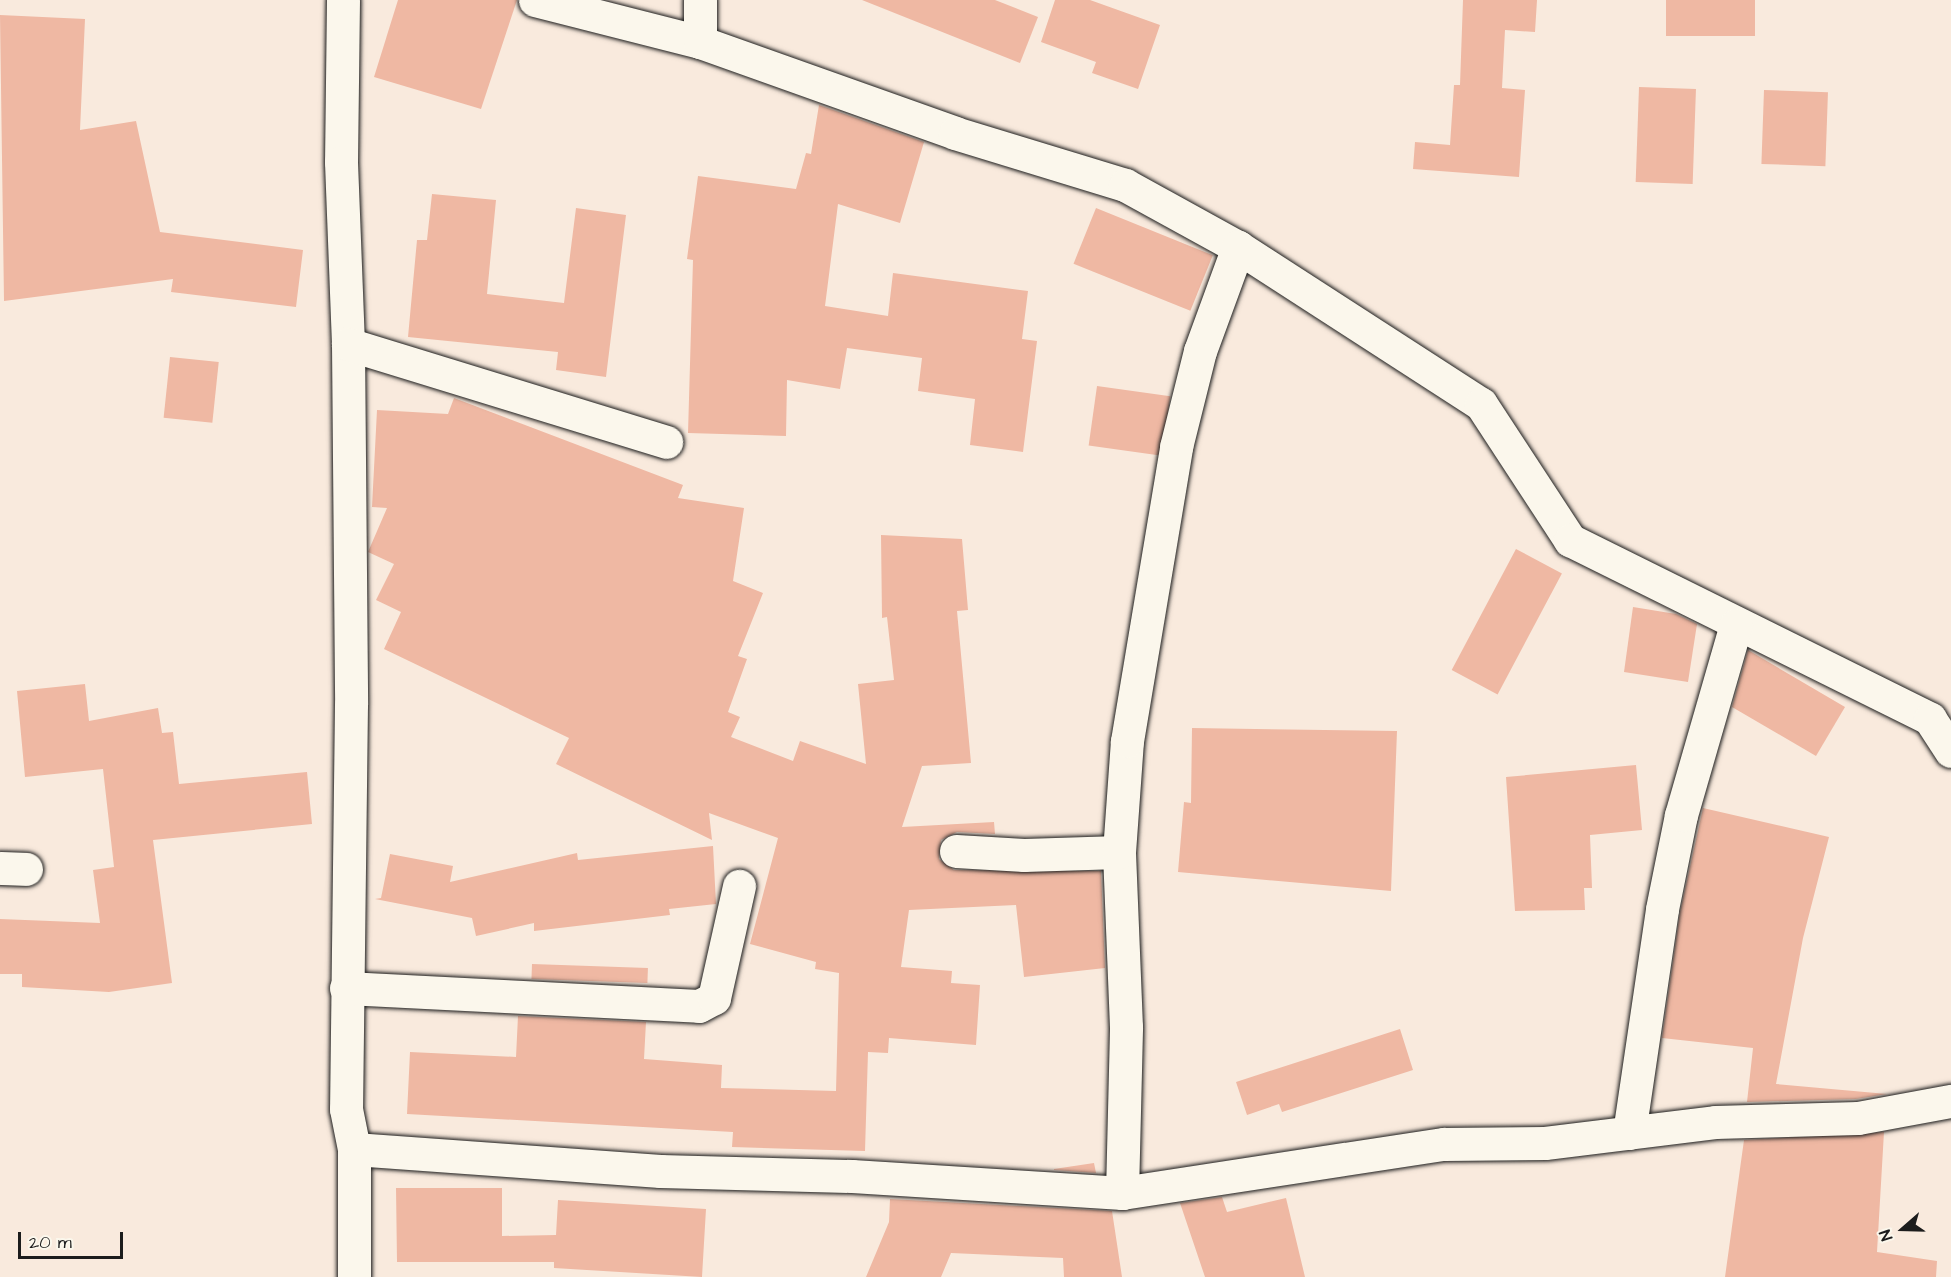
<!DOCTYPE html>
<style>
body{margin:0}
#map{position:relative;width:1951px;height:1277px;overflow:hidden;background:#f9eadd;font-family:"Architects Daughter",sans-serif}
div>[style]{position:absolute}
.building>*{inset:0;background:#efb8a3;transform-origin:0 0}
.roads{filter:drop-shadow(0 0 2px #1c1c1c) drop-shadow(0 0 2px #1c1c1c)}
.street>*{height:33px;margin:-16.5px;padding:0 16.5px;transform-origin:16.5px;border-radius:16.5px;background:#fbf7ec}
span{translate:-50% -50%;white-space:nowrap;text-align:center;line-height:1.15;-webkit-text-stroke:4.5px #fbf7ec;paint-order:stroke}
.north{position:absolute;left:1873px;top:1199px;width:60px;height:60px;-webkit-text-stroke:4px #fbf7ec;paint-order:stroke;rotate:250deg;font-size:16px;font-weight:700;line-height:24px;text-align:center;color:#1c1c1c}
.north::after{content:'';display:block;margin:auto;width:21px;height:27px;background:#1c1c1c;clip-path:polygon(50% 0,100% 100%,50% 72%,0 100%)}
.scale{position:absolute;left:18px;top:1232px;width:105px;height:27px;box-sizing:border-box;border:3px solid #1c1c1c;border-top:0;padding-left:8px;font-size:18px;line-height:21px;white-space:nowrap;color:#1c1c1c;-webkit-text-stroke:4px #fbf7ec;paint-order:stroke}
</style>
<div id="map">
<div class="building">
<i style="clip-path:polygon(398px 0,517px 0,481px 109px,374px 77px)"></i>
<i style="clip-path:polygon(862px 0,995px 0,1038px 17px,1020px 63px)"></i>
<i style="clip-path:polygon(1055px 0,1090px 0,1160px 25px,1138px 89px,1092px 73px,1096px 62px,1041px 42px)"></i>
<i style="clip-path:polygon(1463px 0,1537px 0,1535px 32px,1505px 30px,1502px 88px,1525px 90px,1519px 177px,1413px 169px,1415px 142px,1450px 145px,1454px 85px,1460px 85px)"></i>
<i style="left:1666px;top:0;width:89px;height:36px"></i>
<i style="clip-path:polygon(0 15px,85px 19px,80px 130px,136px 121px,160px 232px,303px 250px,296px 307px,171px 292px,173px 279px,4px 301px)"></i>
<i style="left:1639px;top:87px;width:57px;height:95px;rotate:2deg"></i>
<i style="left:1764px;top:90px;width:64px;height:74px;rotate:2deg"></i>
<i style="clip-path:polygon(819px 105px,924px 142px,900px 223px,838px 204px,825px 306px,888px 316px,893px 273px,1028px 291px,1022px 339px,1037px 341px,1023px 452px,970px 445px,975px 399px,918px 391px,922px 358px,847px 348px,840px 389px,787px 380px,786px 436px,688px 433px,693px 260px,687px 259px,698px 176px,796px 189px,806px 153px,811px 154px)"></i>
<i style="clip-path:polygon(432px 194px,496px 200px,487px 294px,564px 303px,576px 208px,626px 215px,606px 377px,556px 370px,558px 352px,408px 337px,417px 240px,427px 240px)"></i>
<i style="left:1096px;top:208px;width:126px;height:60px;rotate:22deg"></i>
<i style="left:170px;top:357px;width:49px;height:61px;rotate:6deg"></i>
<i style="left:1097px;top:386px;width:74px;height:60px;rotate:8deg"></i>
<i style="clip-path:polygon(454px 398px,683px 485px,678px 498px,744px 508px,733px 581px,763px 593px,738px 656px,747px 659px,728px 712px,740px 717px,731px 737px,793px 761px,800px 741px,866px 764px,858px 684px,894px 680px,887px 617px,882px 618px,881px 535px,962px 539px,968px 610px,957px 611px,971px 763px,922px 766px,902px 827px,994px 822px,995px 834px,957px 832px,941px 840px,939px 859px,954px 870px,1101px 871px,1105px 968px,1024px 977px,1016px 905px,909px 910px,901px 967px,952px 971px,951px 983px,980px 985px,976px 1045px,889px 1038px,888px 1053px,868px 1052px,865px 1151px,732px 1147px,733px 1132px,407px 1114px,410px 1052px,516px 1057px,518px 1016px,646px 1022px,644px 1059px,722px 1065px,721px 1088px,836px 1091px,839px 973px,815px 969px,816px 962px,750px 944px,778px 838px,709px 813px,712px 840px,556px 764px,569px 738px,384px 649px,401px 612px,376px 600px,394px 564px,368px 552px,387px 508px,372px 507px,377px 410px,448px 414px)"></i>
<i style="left:1516px;top:549px;width:52px;height:137px;rotate:28deg"></i>
<i style="clip-path:polygon(1633px 607px,1676px 614px,1697px 624px,1688px 682px,1624px 672px)"></i>
<i style="clip-path:polygon(1748px 650px,1845px 707px,1816px 756px,1732px 707px)"></i>
<i style="clip-path:polygon(85px 684px,89px 721px,158px 708px,162px 733px,173px 732px,179px 784px,307px 772px,312px 824px,153px 840px,172px 983px,109px 992px,22px 987px,22px 974px,0 974px,0 919px,100px 923px,93px 870px,114px 867px,103px 769px,25px 777px,17px 691px)"></i>
<i style="clip-path:polygon(1192px 728px,1397px 731px,1391px 891px,1178px 872px,1184px 802px,1191px 803px)"></i>
<i style="clip-path:polygon(1636px 765px,1642px 830px,1590px 835px,1592px 888px,1584px 888px,1585px 910px,1515px 911px,1506px 777px)"></i>
<i style="clip-path:polygon(1703px 808px,1829px 837px,1803px 938px,1776px 1084px,1887px 1094px,1856px 1099px,1747px 1102px,1753px 1048px,1662px 1038px,1680px 912px)"></i>
<i style="clip-path:polygon(713px 846px,716px 904px,669px 909px,670px 915px,534px 931px,534px 923px,476px 936px,472px 918px,375px 899px,381px 898px,390px 854px,453px 866px,450px 882px,577px 853px,578px 860px)"></i>
<i style="left:532px;top:964px;width:116px;height:15px;rotate:2deg"></i>
<i style="clip-path:polygon(1400px 1029px,1413px 1070px,1282px 1112px,1279px 1104px,1247px 1115px,1236px 1082px)"></i>
<i style="clip-path:polygon(1884px 1132px,1877px 1252px,1937px 1261px,1936px 1277px,1725px 1277px,1744px 1140px)"></i>
<i style="clip-path:polygon(1094px 1163px,1096px 1173px,1054px 1170px,1054px 1169px)"></i>
<i style="clip-path:polygon(396px 1188px,502px 1188px,502px 1236px,556px 1235px,558px 1200px,706px 1209px,702px 1277px,554px 1268px,554px 1262px,397px 1262px)"></i>
<i style="clip-path:polygon(1222px 1197px,1227px 1212px,1286px 1198px,1305px 1277px,1205px 1277px,1180px 1203px)"></i>
<i style="clip-path:polygon(890px 1199px,1112px 1211px,1122px 1277px,1064px 1277px,1063px 1258px,951px 1253px,941px 1277px,866px 1277px,889px 1222px)"></i>
</div>
<div class="roads">
<div class="street">
<i style="left:343px;top:0;width:162px;rotate:90.7deg"></i>
<i style="left:341px;top:162px;width:182px;rotate:87.8deg"></i>
<i style="left:348px;top:344px;width:360px;rotate:89.5deg"></i>
<i style="left:351px;top:704px;width:405px;rotate:90.7deg"></i>
<i style="left:346px;top:1109px;width:41px;rotate:78.7deg"></i>
<i style="left:354px;top:1149px;width:128px;rotate:90deg"></i>
<i style="left:535px;top:0;width:170px;rotate:14.3deg"></i>
<i style="left:700px;top:42px;width:271px;rotate:19.6deg"></i>
<i style="left:955px;top:133px;width:178px;rotate:17deg"></i>
<i style="left:1125px;top:185px;width:129px;rotate:28.8deg"></i>
<i style="left:1238px;top:247px;width:289px;rotate:32.9deg"></i>
<i style="left:1481px;top:404px;width:163px;rotate:56.8deg"></i>
<i style="left:1570px;top:540px;width:402px;rotate:26.4deg"></i>
<i style="left:1930px;top:719px;width:38px;rotate:57deg"></i>
<i style="left:700px;top:42px;width:42px;rotate:-90deg"></i>
<i style="left:348px;top:344px;width:333px;rotate:17.1deg"></i>
<i style="left:956px;top:851px;width:68px;rotate:3.4deg"></i>
<i style="left:1024px;top:855px;width:95px;rotate:-1.8deg"></i>
<i style="left:0;top:868px;width:26px;rotate:2deg"></i>
<i style="left:346px;top:988px;width:353px;rotate:2.9deg"></i>
<i style="left:699px;top:1006px;width:17px;rotate:-28deg"></i>
<i style="left:714px;top:998px;width:115px;rotate:-77.4deg"></i>
<i style="left:1629px;top:1133px;width:226px;rotate:-81.6deg"></i>
<i style="left:1662px;top:909px;width:96px;rotate:-78.6deg"></i>
<i style="left:1681px;top:815px;width:198px;rotate:-73.9deg"></i>
<i style="left:354px;top:1149px;width:307px;rotate:4.1deg"></i>
<i style="left:660px;top:1171px;width:192px;rotate:1.5deg"></i>
<i style="left:852px;top:1176px;width:271px;rotate:3.6deg"></i>
<i style="left:1122px;top:1193px;width:326px;rotate:-8.7deg"></i>
<i style="left:1444px;top:1144px;width:101px;rotate:-0.6deg"></i>
<i style="left:1545px;top:1143px;width:171px;rotate:-7deg"></i>
<i style="left:1715px;top:1122px;width:143px;rotate:-1.6deg"></i>
<i style="left:1858px;top:1118px;width:95px;rotate:-10.4deg"></i>
<i style="left:1122px;top:1193px;width:166px;rotate:-88.6deg"></i>
<i style="left:1126px;top:1027px;width:175px;rotate:-92.3deg"></i>
<i style="left:1119px;top:852px;width:111px;rotate:-85.9deg"></i>
<i style="left:1127px;top:741px;width:298px;rotate:-80.5deg"></i>
<i style="left:1176px;top:447px;width:99px;rotate:-76deg"></i>
<i style="left:1200px;top:351px;width:111px;rotate:-69.9deg"></i>
</div>
</div>
<div class="north">N</div>
<div class="scale">20 m</div>
</div>
